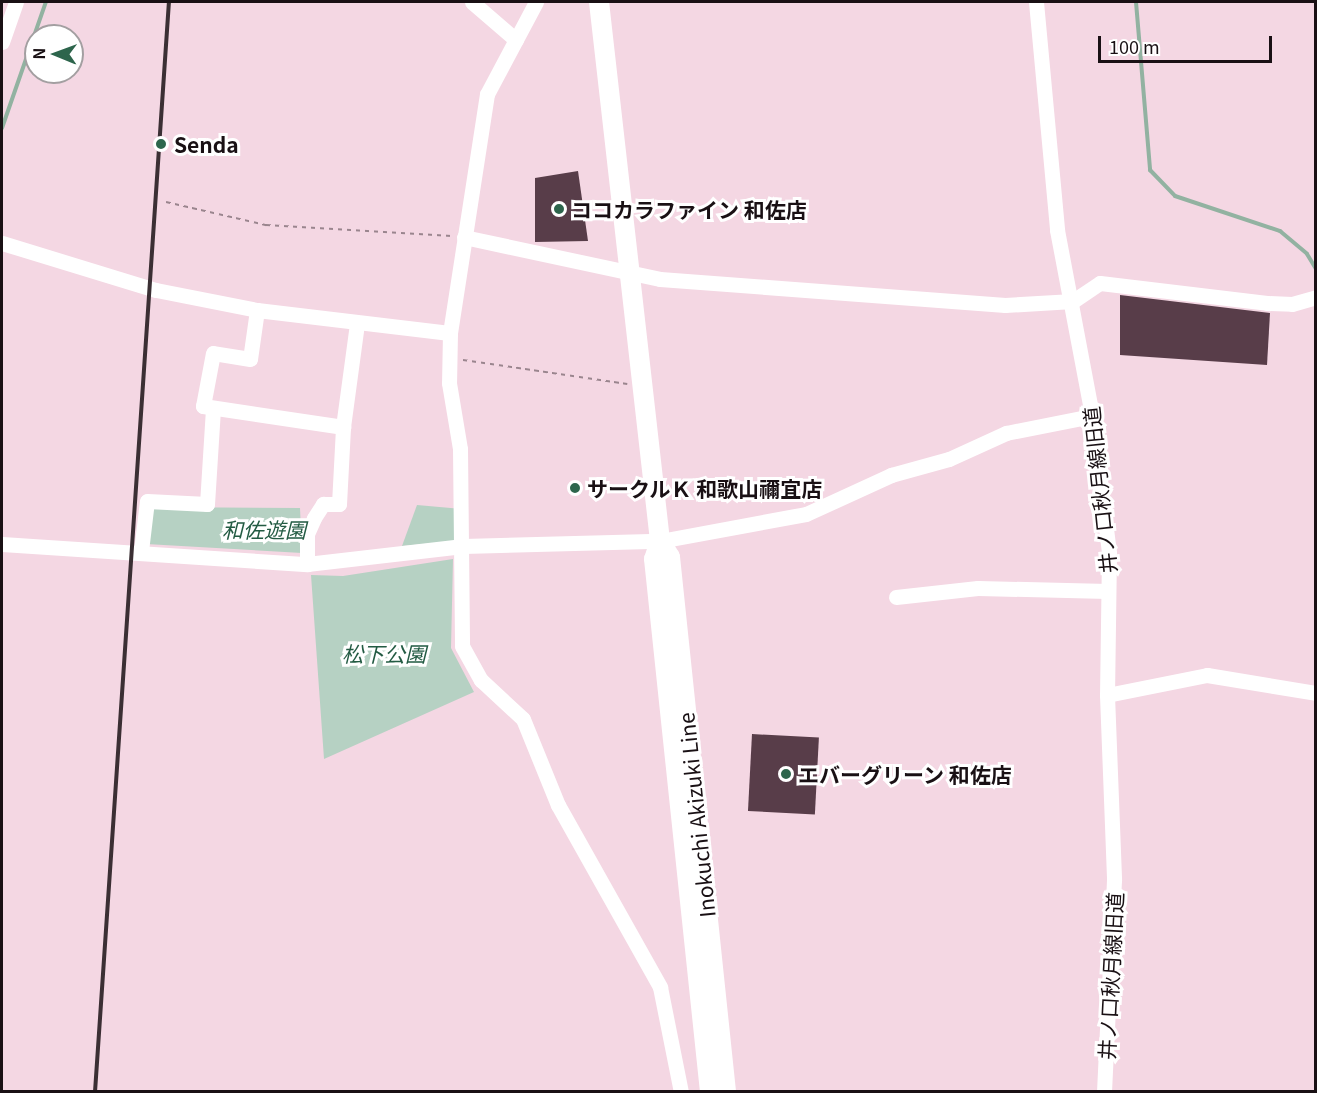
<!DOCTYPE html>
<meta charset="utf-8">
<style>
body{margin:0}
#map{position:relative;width:1317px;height:1093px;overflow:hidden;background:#f4d7e3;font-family:Georgia,"Noto Sans JP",serif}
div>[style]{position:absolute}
.green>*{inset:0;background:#b6d1c3}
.stream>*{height:4px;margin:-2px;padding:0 2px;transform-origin:2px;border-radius:2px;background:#92b2a1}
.building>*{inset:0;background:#583d49;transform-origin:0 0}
.path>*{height:2px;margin-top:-1px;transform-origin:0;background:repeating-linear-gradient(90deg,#9a858e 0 4.5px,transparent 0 9px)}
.minor>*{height:15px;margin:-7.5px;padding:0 7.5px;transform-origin:7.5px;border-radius:7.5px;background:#fff}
.major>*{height:20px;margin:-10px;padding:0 10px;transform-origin:10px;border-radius:10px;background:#fff}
.rail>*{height:4px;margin:-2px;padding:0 2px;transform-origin:2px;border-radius:2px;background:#3b2f34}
.dots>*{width:16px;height:16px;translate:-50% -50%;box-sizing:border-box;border:3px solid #fff;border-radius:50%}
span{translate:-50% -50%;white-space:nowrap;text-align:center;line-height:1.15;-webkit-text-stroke:6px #fff;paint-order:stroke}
.poi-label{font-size:21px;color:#191014;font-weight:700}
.left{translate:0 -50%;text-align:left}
.street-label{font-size:21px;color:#191014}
.park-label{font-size:21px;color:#235b43;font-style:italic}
.frame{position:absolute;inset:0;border:3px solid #191014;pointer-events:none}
.north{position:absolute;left:24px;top:24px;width:60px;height:60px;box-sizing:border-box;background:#fff;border:2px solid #a39fa1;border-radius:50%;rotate:271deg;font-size:16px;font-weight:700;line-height:24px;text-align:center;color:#191014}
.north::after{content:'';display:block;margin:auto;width:21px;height:27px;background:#2d654c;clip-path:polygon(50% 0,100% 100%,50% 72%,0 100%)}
.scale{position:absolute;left:1098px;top:36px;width:174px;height:27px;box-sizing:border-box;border:3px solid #191014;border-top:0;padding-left:8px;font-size:18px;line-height:21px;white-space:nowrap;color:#191014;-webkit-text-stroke:4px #fff;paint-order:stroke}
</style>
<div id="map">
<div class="green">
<i style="clip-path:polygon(417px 505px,462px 509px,457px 541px,402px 546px)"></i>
<i style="clip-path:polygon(150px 507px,300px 508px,302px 553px,146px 544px)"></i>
<i style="clip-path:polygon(453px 559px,451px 648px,474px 692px,324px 759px,311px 575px,343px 576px)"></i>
</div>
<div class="stream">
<i style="left:1136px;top:2px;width:169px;rotate:85.2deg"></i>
<i style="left:1150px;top:170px;width:36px;rotate:46deg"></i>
<i style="left:1175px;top:196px;width:111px;rotate:18.4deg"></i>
<i style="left:1280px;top:231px;width:35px;rotate:40deg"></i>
<i style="left:1307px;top:254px;width:17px;rotate:59deg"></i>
<i style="left:2px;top:128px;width:133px;rotate:-70.8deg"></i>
</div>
<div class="building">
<i style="clip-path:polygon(578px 171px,588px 241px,535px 242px,535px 178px)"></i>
<i style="clip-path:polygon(1120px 295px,1270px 313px,1267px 365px,1120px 355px)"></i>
<i style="left:752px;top:734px;width:67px;height:77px;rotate:3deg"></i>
</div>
<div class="path">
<i style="left:166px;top:202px;width:103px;rotate:13deg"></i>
<i style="left:266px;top:225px;width:186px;rotate:3.4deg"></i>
<i style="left:463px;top:360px;width:166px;rotate:8.3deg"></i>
</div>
<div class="minor">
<i style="left:472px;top:2px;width:58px;rotate:40.8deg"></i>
<i style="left:536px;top:2px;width:104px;rotate:118deg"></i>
<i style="left:487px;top:94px;width:242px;rotate:98.8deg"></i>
<i style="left:450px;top:333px;width:50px;rotate:91.1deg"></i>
<i style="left:449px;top:383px;width:67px;rotate:80.5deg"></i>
<i style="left:460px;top:449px;width:197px;rotate:89.4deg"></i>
<i style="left:462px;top:646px;width:39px;rotate:61deg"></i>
<i style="left:481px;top:680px;width:57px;rotate:42.9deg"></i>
<i style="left:523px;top:719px;width:93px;rotate:67.9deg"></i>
<i style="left:558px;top:805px;width:209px;rotate:60.7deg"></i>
<i style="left:660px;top:987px;width:107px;rotate:78.7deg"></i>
<i style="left:1036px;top:2px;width:229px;rotate:84.7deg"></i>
<i style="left:1057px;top:230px;width:189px;rotate:79.3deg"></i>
<i style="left:1092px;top:416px;width:138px;rotate:82.9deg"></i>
<i style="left:1109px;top:553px;width:142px;rotate:90.8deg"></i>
<i style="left:1107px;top:695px;width:185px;rotate:87.8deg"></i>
<i style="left:1114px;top:880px;width:212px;rotate:92.7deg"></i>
<i style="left:2px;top:42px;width:42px;rotate:-70.7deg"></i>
<i style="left:464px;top:237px;width:200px;rotate:12.1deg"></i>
<i style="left:660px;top:279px;width:346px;rotate:4.3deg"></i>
<i style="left:1005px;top:305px;width:68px;rotate:-3.4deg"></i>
<i style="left:1073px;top:301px;width:32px;rotate:-34deg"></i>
<i style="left:1100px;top:283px;width:168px;rotate:6.8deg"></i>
<i style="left:1267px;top:303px;width:25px;rotate:2deg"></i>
<i style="left:1292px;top:304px;width:25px;rotate:-16deg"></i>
<i style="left:2px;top:243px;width:161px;rotate:17deg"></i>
<i style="left:156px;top:290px;width:103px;rotate:11.2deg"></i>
<i style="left:257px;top:310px;width:194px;rotate:6.8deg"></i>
<i style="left:257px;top:310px;width:49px;rotate:98.1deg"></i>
<i style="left:250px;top:359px;width:37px;rotate:-171deg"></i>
<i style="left:213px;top:353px;width:54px;rotate:100.7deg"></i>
<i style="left:203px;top:406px;width:142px;rotate:8.5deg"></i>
<i style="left:2px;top:544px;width:306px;rotate:3.8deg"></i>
<i style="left:307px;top:564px;width:157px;rotate:-6.6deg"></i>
<i style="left:463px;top:546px;width:197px;rotate:-1.5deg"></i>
<i style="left:660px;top:541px;width:148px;rotate:-10.5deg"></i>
<i style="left:806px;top:514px;width:94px;rotate:-24.6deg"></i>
<i style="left:891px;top:475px;width:60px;rotate:-15.4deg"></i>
<i style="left:949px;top:459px;width:63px;rotate:-24.5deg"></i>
<i style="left:1006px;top:433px;width:88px;rotate:-11.2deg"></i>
<i style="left:141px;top:551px;width:50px;rotate:-83.2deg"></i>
<i style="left:147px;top:501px;width:60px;rotate:2.9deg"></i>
<i style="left:207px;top:504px;width:96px;rotate:-86.4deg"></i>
<i style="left:307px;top:564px;width:30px;rotate:-90deg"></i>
<i style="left:307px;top:534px;width:17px;rotate:-66deg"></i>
<i style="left:314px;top:518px;width:17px;rotate:-57deg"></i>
<i style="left:323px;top:504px;width:16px"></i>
<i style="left:339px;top:504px;width:77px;rotate:-87deg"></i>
<i style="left:343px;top:427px;width:105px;rotate:-82.3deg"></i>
<i style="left:896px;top:597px;width:82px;rotate:-6.3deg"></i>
<i style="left:978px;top:588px;width:130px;rotate:1.3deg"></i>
<i style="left:1107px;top:695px;width:102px;rotate:-11.3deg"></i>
<i style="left:1207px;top:675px;width:110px;rotate:9.4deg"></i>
</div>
<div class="major">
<i style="left:599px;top:2px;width:542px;rotate:83.54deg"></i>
<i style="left:660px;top:541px;width:19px;rotate:108deg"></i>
<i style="left:654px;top:559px;width:536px;rotate:84deg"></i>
<i style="left:660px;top:541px;width:19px;rotate:58deg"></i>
<i style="left:670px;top:557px;width:538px;rotate:84.02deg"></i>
</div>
<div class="rail">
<i style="left:95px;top:1092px;width:1093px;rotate:-86.12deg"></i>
</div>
<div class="dots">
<i style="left:161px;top:144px;background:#2d654c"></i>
<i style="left:559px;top:209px;background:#2d654c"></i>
<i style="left:575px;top:488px;background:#2d654c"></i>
<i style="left:786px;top:774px;background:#2d654c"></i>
</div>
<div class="poi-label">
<span class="left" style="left:174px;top:144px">Senda</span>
<span class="left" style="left:571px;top:209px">ココカラファイン 和佐店</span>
<span class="left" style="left:587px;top:488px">サークルＫ 和歌山禰宜店</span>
<span class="left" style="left:798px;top:774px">エバーグリーン 和佐店</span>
</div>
<div class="street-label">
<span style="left:1099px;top:490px;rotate:-96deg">井ノ口秋月線旧道</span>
<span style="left:696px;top:815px;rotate:-96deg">Inokuchi Akizuki Line</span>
<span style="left:1110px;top:976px;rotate:-87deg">井ノ口秋月線旧道</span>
</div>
<div class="park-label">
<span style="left:264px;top:529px">和佐遊園</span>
<span style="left:384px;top:653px">松下公園</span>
</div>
<div class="frame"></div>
<div class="north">N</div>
<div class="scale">100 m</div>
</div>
